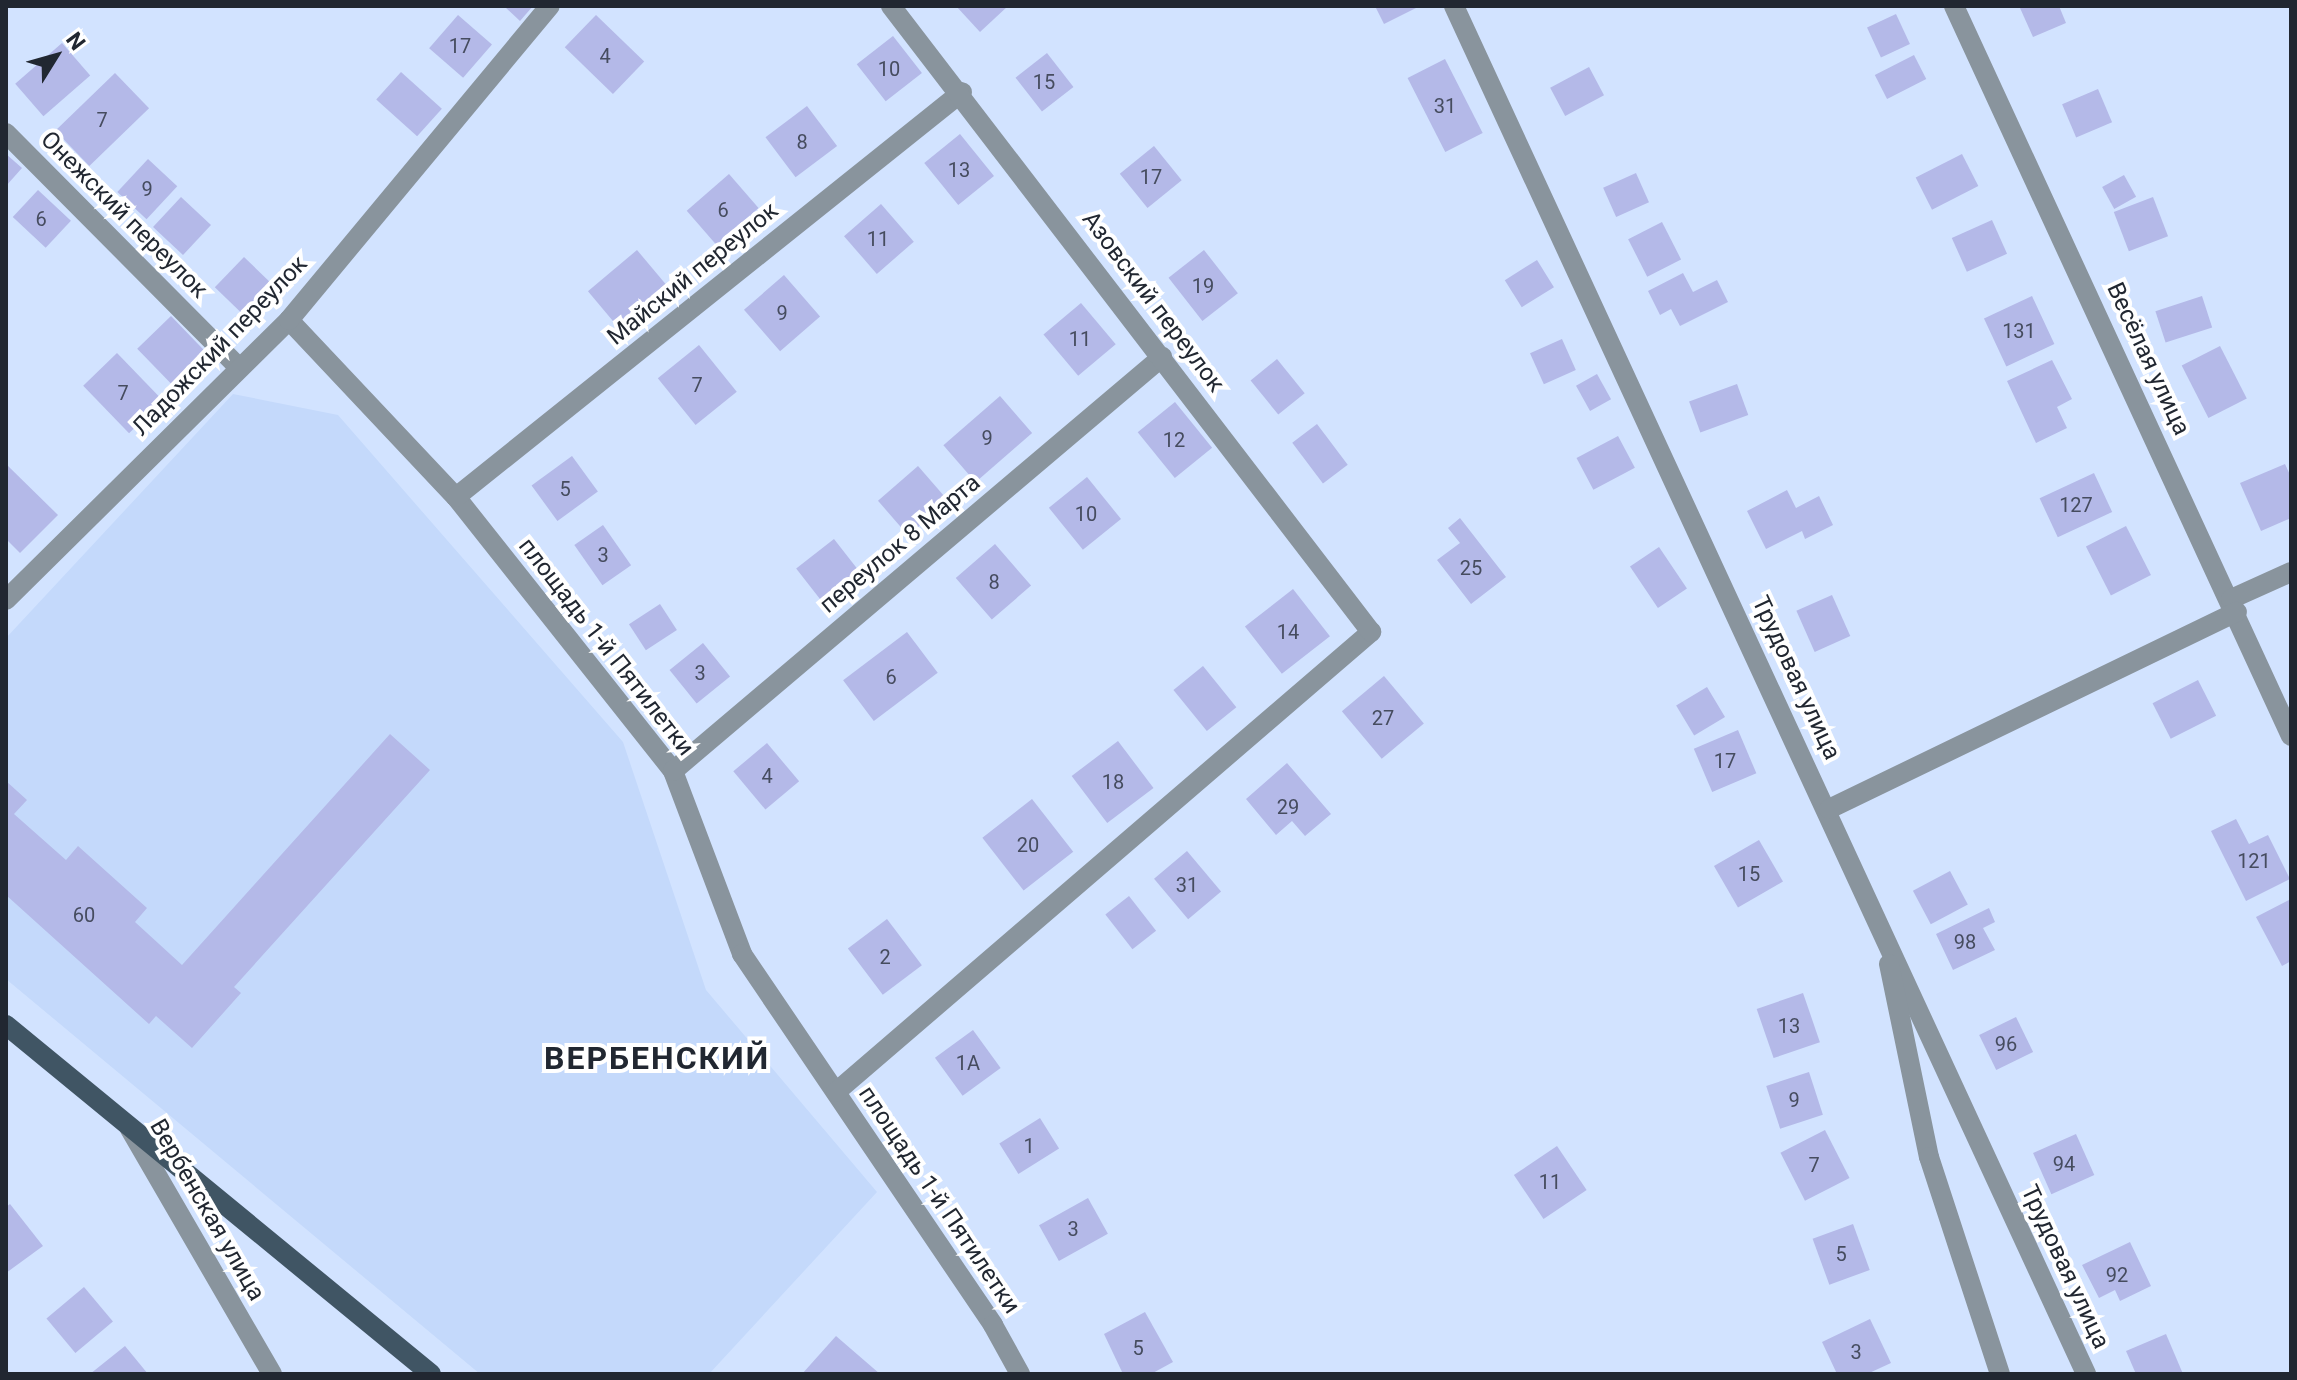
<!DOCTYPE html>
<meta charset="utf-8">
<style>
body{margin:0}
#map{position:relative;width:2297px;height:1380px;overflow:hidden;background:#d2e3ff;font-family:Roboto,sans-serif}
div>[style]{position:absolute}
.built>*{inset:0;background:#c4d9fb}
.building>*{inset:0;background:#b4b9e8;transform-origin:0 0}
.minor>*{height:20px;margin:-10px;padding:0 10px;transform-origin:10px;border-radius:10px;background:#89949d}
.major>*{height:20px;margin:-10px;padding:0 10px;transform-origin:10px;border-radius:10px;background:#405564}
span{translate:-50% -50%;white-space:nowrap;text-align:center;line-height:1.15;-webkit-text-stroke:8px #fff;paint-order:stroke}
.number-label{font-size:20px;color:#464c5f}
.number-label span{-webkit-text-stroke-width:0}
.street-label{font-size:24px;color:#212731}
.district-label{font-size:32px;color:#212731;font-weight:700;letter-spacing:2px}
.frame{position:absolute;inset:0;border:8px solid #212731;pointer-events:none}
.north{position:absolute;left:16px;top:16px;width:80px;height:80px;-webkit-text-stroke:6px #fff;paint-order:stroke;rotate:53deg;font-size:22px;font-weight:700;line-height:32px;text-align:center;color:#212731}
.north::after{content:'';display:block;margin:auto;width:28px;height:36px;background:#212731;clip-path:polygon(50% 0,100% 100%,50% 72%,0 100%)}
</style>
<div id="map">
<div class="built">
<i style="clip-path:polygon(233px 394px,338px 415px,623px 742px,706px 990px,877px 1192px,709px 1374px,480px 1374px,6px 979px,6px 638px)"></i>
</div>
<div class="building">
<i style="clip-path:polygon(504px 6px,533px 6px,520px 21px)"></i>
<i style="clip-path:polygon(956px 6px,1008px 6px,980px 32px)"></i>
<i style="clip-path:polygon(1375px 6px,1420px 6px,1384px 24px)"></i>
<i style="clip-path:polygon(2059px 6px,2066px 23px,2033px 37px,2020px 8px)"></i>
<i style="left:1896px;top:14px;width:33px;height:32px;rotate:65deg"></i>
<i style="left:458px;top:15px;width:45px;height:44px;rotate:41deg"></i>
<i style="left:596px;top:15px;width:67px;height:45px;rotate:44deg"></i>
<i style="left:893px;top:36px;width:47px;height:46px;rotate:52deg"></i>
<i style="left:62px;top:43px;width:43px;height:62px;rotate:49deg"></i>
<i style="left:1047px;top:53px;width:43px;height:40px;rotate:52deg"></i>
<i style="left:1914px;top:55px;width:27px;height:44px;rotate:63deg"></i>
<i style="left:1445px;top:59px;width:83px;height:42px;rotate:63deg"></i>
<i style="left:1589px;top:67px;width:32px;height:44px;rotate:62deg"></i>
<i style="left:401px;top:72px;width:55px;height:37px;rotate:42deg"></i>
<i style="left:115px;top:73px;width:49px;height:83px;rotate:46deg"></i>
<i style="left:2098px;top:89px;width:36px;height:39px;rotate:67deg"></i>
<i style="left:807px;top:106px;width:50px;height:52px;rotate:53deg"></i>
<i style="left:960px;top:134px;width:54px;height:46px;rotate:51deg"></i>
<i style="left:1154px;top:146px;width:44px;height:44px;rotate:51deg"></i>
<i style="clip-path:polygon(6px 154px,22px 168px,6px 186px)"></i>
<i style="left:1962px;top:154px;width:36px;height:52px;rotate:63deg"></i>
<i style="left:148px;top:159px;width:40px;height:45px;rotate:43deg"></i>
<i style="left:1636px;top:173px;width:32px;height:36px;rotate:66deg"></i>
<i style="left:729px;top:174px;width:45px;height:56px;rotate:49deg"></i>
<i style="left:2124px;top:175px;width:25px;height:25px;rotate:61deg"></i>
<i style="left:38px;top:190px;width:45px;height:37px;rotate:43deg"></i>
<i style="left:181px;top:197px;width:41px;height:41px;rotate:43deg"></i>
<i style="left:2153px;top:197px;width:42px;height:42px;rotate:69deg"></i>
<i style="left:881px;top:204px;width:50px;height:49px;rotate:49deg"></i>
<i style="left:1992px;top:220px;width:37px;height:44px;rotate:66deg"></i>
<i style="left:1662px;top:222px;width:42px;height:38px;rotate:63deg"></i>
<i style="left:637px;top:250px;width:48px;height:64px;rotate:50deg"></i>
<i style="left:1204px;top:250px;width:55px;height:45px;rotate:52deg"></i>
<i style="left:244px;top:257px;width:49px;height:42px;rotate:44deg"></i>
<i style="left:1537px;top:260px;width:32px;height:38px;rotate:58deg"></i>
<i style="clip-path:polygon(1683px 273px,1693px 292px,1717px 280px,1728px 302px,1680px 326px,1671px 309px,1660px 315px,1648px 291px)"></i>
<i style="left:784px;top:275px;width:55px;height:53px;rotate:49deg"></i>
<i style="left:2032px;top:296px;width:53px;height:53px;rotate:65deg"></i>
<i style="left:2202px;top:296px;width:33px;height:49px;rotate:72deg"></i>
<i style="left:1081px;top:303px;width:54px;height:49px;rotate:50deg"></i>
<i style="left:171px;top:316px;width:58px;height:47px;rotate:46deg"></i>
<i style="left:1562px;top:339px;width:34px;height:35px;rotate:66deg"></i>
<i style="left:699px;top:345px;width:60px;height:53px;rotate:51deg"></i>
<i style="left:2220px;top:346px;width:59px;height:43px;rotate:63deg"></i>
<i style="left:117px;top:353px;width:66px;height:47px;rotate:46deg"></i>
<i style="left:1277px;top:359px;width:44px;height:34px;rotate:51deg"></i>
<i style="clip-path:polygon(2052px 360px,2072px 399px,2057px 407px,2067px 428px,2036px 443px,2007px 381px)"></i>
<i style="left:1597px;top:374px;width:29px;height:24px;rotate:61deg"></i>
<i style="left:1737px;top:384px;width:33px;height:51px;rotate:70deg"></i>
<i style="left:1000px;top:396px;width:49px;height:75px;rotate:49deg"></i>
<i style="left:1175px;top:402px;width:59px;height:48px;rotate:51deg"></i>
<i style="left:1317px;top:424px;width:51px;height:31px;rotate:53deg"></i>
<i style="left:1618px;top:436px;width:36px;height:47px;rotate:62deg"></i>
<i style="left:572px;top:456px;width:44px;height:50px;rotate:54deg"></i>
<i style="clip-path:polygon(6px 464px,58px 515px,20px 553px,6px 539px)"></i>
<i style="clip-path:polygon(2285px 464px,2291px 477px,2291px 518px,2261px 531px,2240px 483px)"></i>
<i style="left:918px;top:466px;width:46px;height:53px;rotate:49deg"></i>
<i style="left:2094px;top:473px;width:43px;height:60px;rotate:65deg"></i>
<i style="left:1087px;top:477px;width:54px;height:49px;rotate:51deg"></i>
<i style="clip-path:polygon(1787px 490px,1796px 508px,1819px 496px,1833px 525px,1805px 539px,1802px 531px,1766px 549px,1747px 511px)"></i>
<i style="clip-path:polygon(1460px 518px,1506px 577px,1471px 604px,1437px 560px,1460px 543px,1448px 528px)"></i>
<i style="left:603px;top:525px;width:49px;height:35px;rotate:55deg"></i>
<i style="left:2126px;top:526px;width:55px;height:45px;rotate:63deg"></i>
<i style="left:834px;top:539px;width:46px;height:48px;rotate:52deg"></i>
<i style="left:995px;top:544px;width:55px;height:52px;rotate:49deg"></i>
<i style="left:1659px;top:547px;width:50px;height:35px;rotate:56deg"></i>
<i style="left:1293px;top:589px;width:60px;height:61px;rotate:52deg"></i>
<i style="left:1832px;top:595px;width:45px;height:39px;rotate:66deg"></i>
<i style="left:660px;top:604px;width:31px;height:37px;rotate:57deg"></i>
<i style="left:907px;top:632px;width:51px;height:80px;rotate:53deg"></i>
<i style="left:703px;top:643px;width:43px;height:43px;rotate:51deg"></i>
<i style="left:1203px;top:666px;width:53px;height:38px;rotate:51deg"></i>
<i style="left:1384px;top:676px;width:62px;height:55px;rotate:50deg"></i>
<i style="left:2198px;top:680px;width:40px;height:51px;rotate:63deg"></i>
<i style="left:1707px;top:687px;width:35px;height:36px;rotate:59deg"></i>
<i style="left:1738px;top:730px;width:47px;height:48px;rotate:67deg"></i>
<i style="clip-path:polygon(390px 734px,430px 770px,234px 987px,241px 993px,192px 1048px,156px 1016px,149px 1024px,6px 895px,6px 781px,27px 800px,14px 814px,66px 860px,78px 846px,147px 908px,135px 922px,182px 965px)"></i>
<i style="left:1118px;top:741px;width:59px;height:58px;rotate:53deg"></i>
<i style="left:767px;top:743px;width:50px;height:44px;rotate:50deg"></i>
<i style="clip-path:polygon(1287px 763px,1331px 814px,1305px 836px,1292px 821px,1276px 835px,1246px 799px)"></i>
<i style="left:1032px;top:799px;width:67px;height:63px;rotate:52deg"></i>
<i style="clip-path:polygon(2236px 819px,2249px 844px,2268px 835px,2290px 879px,2246px 901px,2211px 831px)"></i>
<i style="left:1759px;top:840px;width:48px;height:52px;rotate:60deg"></i>
<i style="left:1187px;top:851px;width:53px;height:43px;rotate:50deg"></i>
<i style="left:1950px;top:871px;width:38px;height:42px;rotate:62deg"></i>
<i style="left:1129px;top:896px;width:44px;height:30px;rotate:52deg"></i>
<i style="clip-path:polygon(2291px 899px,2291px 961px,2282px 966px,2256px 917px)"></i>
<i style="clip-path:polygon(1989px 908px,1995px 922px,1983px 928px,1995px 950px,1953px 970px,1936px 934px)"></i>
<i style="left:887px;top:919px;width:58px;height:49px;rotate:53deg"></i>
<i style="left:1803px;top:993px;width:52px;height:49px;rotate:71deg"></i>
<i style="left:2016px;top:1017px;width:39px;height:41px;rotate:64deg"></i>
<i style="left:973px;top:1030px;width:47px;height:47px;rotate:54deg"></i>
<i style="left:1809px;top:1072px;width:45px;height:45px;rotate:72deg"></i>
<i style="left:1040px;top:1118px;width:36px;height:48px;rotate:58deg"></i>
<i style="left:1825px;top:1130px;width:54px;height:50px;rotate:63deg"></i>
<i style="left:2076px;top:1134px;width:45px;height:47px;rotate:66deg"></i>
<i style="left:1557px;top:1146px;width:53px;height:52px;rotate:56deg"></i>
<i style="left:1088px;top:1198px;width:41px;height:56px;rotate:61deg"></i>
<i style="clip-path:polygon(10px 1204px,43px 1246px,6px 1273px,6px 1207px)"></i>
<i style="left:1853px;top:1224px;width:49px;height:43px;rotate:70deg"></i>
<i style="clip-path:polygon(2130px 1242px,2151px 1286px,2120px 1301px,2115px 1290px,2099px 1298px,2082px 1265px)"></i>
<i style="left:84px;top:1287px;width:45px;height:49px;rotate:50deg"></i>
<i style="clip-path:polygon(1145px 1312px,1173px 1362px,1151px 1374px,1123px 1374px,1104px 1334px)"></i>
<i style="clip-path:polygon(1870px 1319px,1891px 1363px,1867px 1374px,1837px 1374px,1822px 1342px)"></i>
<i style="clip-path:polygon(2166px 1334px,2183px 1374px,2136px 1374px,2126px 1351px)"></i>
<i style="clip-path:polygon(836px 1336px,880px 1374px,802px 1374px)"></i>
<i style="clip-path:polygon(125px 1346px,148px 1374px,90px 1374px)"></i>
</div>
<div class="minor">
<i style="left:1454px;top:6px;width:1507px;rotate:65.2deg"></i>
<i style="left:1954px;top:6px;width:804px;rotate:65.22deg"></i>
<i style="left:6px;top:133px;width:330px;rotate:45.2deg"></i>
<i style="left:289px;top:320px;width:243px;rotate:46.7deg"></i>
<i style="left:456px;top:497px;width:350px;rotate:51.6deg"></i>
<i style="left:673px;top:771px;width:196px;rotate:69.3deg"></i>
<i style="left:742px;top:954px;width:448px;rotate:55.9deg"></i>
<i style="left:993px;top:1325px;width:56px;rotate:61.1deg"></i>
<i style="left:456px;top:497px;width:648px;rotate:-38.67deg"></i>
<i style="left:2231px;top:599px;width:66px;rotate:-24.2deg"></i>
<i style="left:6px;top:600px;width:398px;rotate:-44.7deg"></i>
<i style="left:289px;top:320px;width:408px;rotate:-50.3deg"></i>
<i style="left:673px;top:771px;width:641px;rotate:-40.25deg"></i>
<i style="left:1829px;top:809px;width:453px;rotate:-25.8deg"></i>
<i style="left:1889px;top:964px;width:197px;rotate:78.3deg"></i>
<i style="left:1929px;top:1157px;width:228px;rotate:71.9deg"></i>
<i style="left:836px;top:1092px;width:706px;rotate:-40.69deg"></i>
<i style="left:1371px;top:632px;width:789px;rotate:-127.48deg"></i>
<i style="left:130px;top:1129px;width:283px;rotate:59.9deg"></i>
</div>
<div class="major">
<i style="left:6px;top:1025px;width:550px;rotate:39.39deg"></i>
</div>
<div class="number-label">
<span style="left:460px;top:46px">17</span>
<span style="left:605px;top:56px">4</span>
<span style="left:889px;top:69px">10</span>
<span style="left:1044px;top:82px">15</span>
<span style="left:1445px;top:106px">31</span>
<span style="left:102px;top:120px">7</span>
<span style="left:802px;top:142px">8</span>
<span style="left:959px;top:170px">13</span>
<span style="left:1151px;top:177px">17</span>
<span style="left:147px;top:189px">9</span>
<span style="left:723px;top:210px">6</span>
<span style="left:41px;top:219px">6</span>
<span style="left:878px;top:239px">11</span>
<span style="left:1203px;top:286px">19</span>
<span style="left:782px;top:313px">9</span>
<span style="left:2019px;top:331px">131</span>
<span style="left:1080px;top:339px">11</span>
<span style="left:697px;top:385px">7</span>
<span style="left:123px;top:393px">7</span>
<span style="left:987px;top:438px">9</span>
<span style="left:1174px;top:440px">12</span>
<span style="left:565px;top:489px">5</span>
<span style="left:2076px;top:505px">127</span>
<span style="left:1086px;top:514px">10</span>
<span style="left:603px;top:555px">3</span>
<span style="left:1471px;top:568px">25</span>
<span style="left:994px;top:582px">8</span>
<span style="left:1288px;top:632px">14</span>
<span style="left:700px;top:673px">3</span>
<span style="left:891px;top:677px">6</span>
<span style="left:1383px;top:718px">27</span>
<span style="left:1725px;top:761px">17</span>
<span style="left:767px;top:776px">4</span>
<span style="left:1113px;top:782px">18</span>
<span style="left:1288px;top:807px">29</span>
<span style="left:1028px;top:845px">20</span>
<span style="left:2254px;top:861px">121</span>
<span style="left:1749px;top:874px">15</span>
<span style="left:1187px;top:885px">31</span>
<span style="left:84px;top:915px">60</span>
<span style="left:1965px;top:942px">98</span>
<span style="left:885px;top:957px">2</span>
<span style="left:1789px;top:1026px">13</span>
<span style="left:2006px;top:1044px">96</span>
<span style="left:968px;top:1063px">1А</span>
<span style="left:1794px;top:1100px">9</span>
<span style="left:1029px;top:1146px">1</span>
<span style="left:2064px;top:1164px">94</span>
<span style="left:1814px;top:1165px">7</span>
<span style="left:1550px;top:1182px">11</span>
<span style="left:1073px;top:1229px">3</span>
<span style="left:1841px;top:1254px">5</span>
<span style="left:2117px;top:1275px">92</span>
<span style="left:1138px;top:1348px">5</span>
<span style="left:1856px;top:1352px">3</span>
</div>
<div class="street-label">
<span style="left:124px;top:215px;rotate:45deg">Онежский переулок</span>
<span style="left:693px;top:274px;rotate:-39deg">Майский переулок</span>
<span style="left:1153px;top:302px;rotate:53deg">Азовский переулок</span>
<span style="left:220px;top:346px;rotate:-46deg">Ладожский переулок</span>
<span style="left:2148px;top:359px;rotate:65deg">Весёлая улица</span>
<span style="left:900px;top:544px;rotate:-40deg">переулок 8 Марта</span>
<span style="left:606px;top:647px;rotate:52deg">площадь 1-й Пятилетки</span>
<span style="left:1796px;top:678px;rotate:65deg">Трудовая улица</span>
<span style="left:939px;top:1200px;rotate:56deg">площадь 1-й Пятилетки</span>
<span style="left:207px;top:1210px;rotate:60deg">Вербенская улица</span>
<span style="left:2065px;top:1267px;rotate:65deg">Трудовая улица</span>
</div>
<div class="district-label">
<span style="left:657px;top:1058px">ВЕРБЕНСКИЙ</span>
</div>
<div class="frame"></div>
<div class="north">N</div>
</div>
